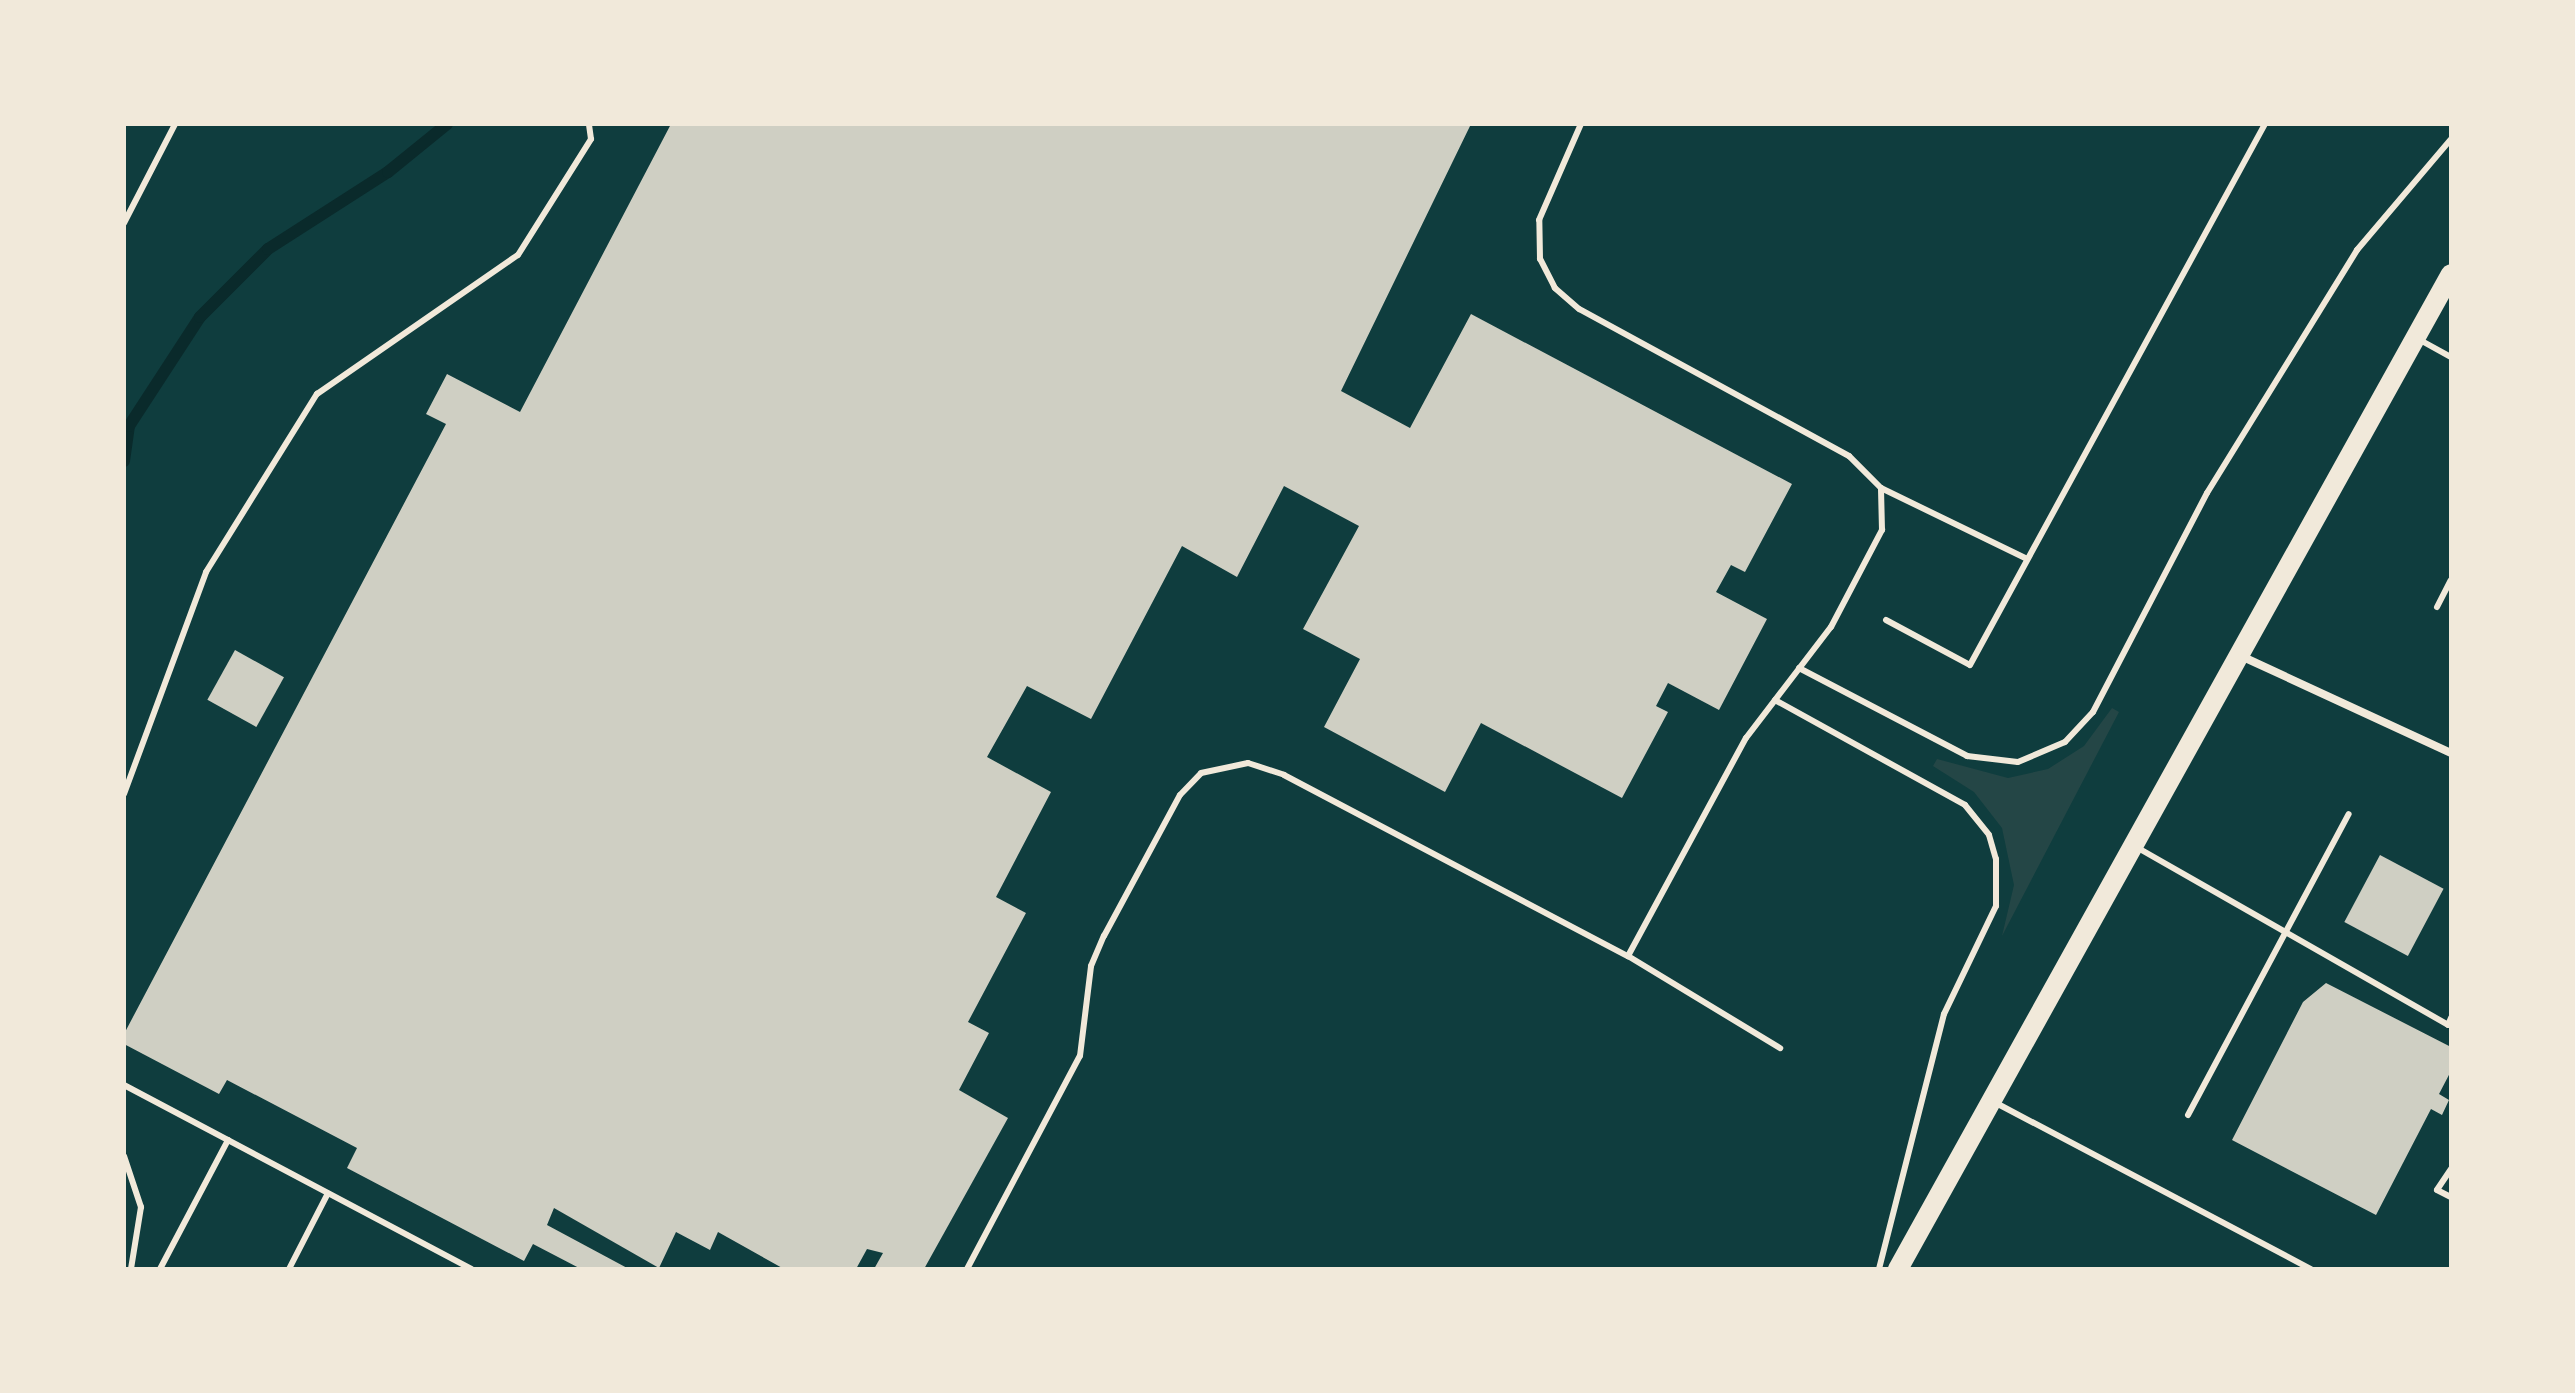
<!DOCTYPE html>
<style>
body{margin:0}
#map{position:relative;width:2575px;height:1393px;overflow:hidden;background:#0f3d3e;font-family:Karla,sans-serif}
div>[style]{position:absolute}
.green>*{inset:0;background:#244646}
.stream>*{height:12px;margin:-6px;padding:0 6px;transform-origin:6px;border-radius:6px;background:#0a2a2b}
.building>*{inset:0;background:#cfcfc3;transform-origin:0 0}
.service>*{height:6px;margin:-3px;padding:0 3px;transform-origin:3px;border-radius:3px;background:#f1e9da}
.minor>*{height:8px;margin:-4px;padding:0 4px;transform-origin:4px;border-radius:4px;background:#f1e9da}
.primary>*{height:20px;margin:-10px;padding:0 10px;transform-origin:10px;border-radius:10px;background:#f1e9da}
span{translate:-50% -50%;white-space:nowrap;text-align:center;line-height:1.15;-webkit-text-stroke:6px #f1e9da;paint-order:stroke}
.frame{position:absolute;inset:0;border:126px solid #f1e9da;pointer-events:none}
</style>
<div id="map">
<div class="green">
<i style="clip-path:polygon(2112px 708px,2119px 712px,2002px 936px,2014px 885px,2002px 828px,1974px 792px,1933px 766px,1937px 759px,2008px 778px,2048px 769px,2084px 746px)"></i>
</div>
<div class="stream">
<i style="left:124px;top:461px;width:35px;rotate:-82deg"></i>
<i style="left:129px;top:426px;width:130px;rotate:-56.9deg"></i>
<i style="left:200px;top:317px;width:96px;rotate:-45deg"></i>
<i style="left:268px;top:249px;width:143px;rotate:-32.7deg"></i>
<i style="left:388px;top:172px;width:76px;rotate:-39.1deg"></i>
</div>
<div class="building">
<i style="clip-path:polygon(671px 124px,1471px 124px,1341px 391px,1410px 428px,1471px 314px,1792px 484px,1745px 572px,1731px 565px,1716px 592px,1767px 619px,1719px 710px,1668px 683px,1656px 706px,1668px 712px,1622px 798px,1481px 723px,1445px 792px,1324px 727px,1360px 659px,1303px 629px,1359px 526px,1284px 486px,1237px 577px,1182px 546px,1091px 719px,1027px 686px,987px 757px,1051px 792px,996px 897px,1026px 913px,968px 1022px,989px 1033px,959px 1090px,1008px 1118px,924px 1269px,874px 1269px,883px 1253px,867px 1249px,856px 1269px,784px 1269px,718px 1232px,710px 1250px,676px 1232px,659px 1268px,554px 1208px,547px 1225px,629px 1269px,581px 1269px,533px 1244px,524px 1261px,347px 1168px,357px 1148px,227px 1080px,219px 1094px,124px 1044px,124px 1034px,446px 424px,426px 414px,447px 374px,520px 412px)"></i>
<i style="left:235px;top:650px;width:56px;height:57px;rotate:29deg"></i>
<i style="left:2380px;top:855px;width:72px;height:76px;rotate:28deg"></i>
<i style="clip-path:polygon(2326px 983px,2451px 1047px,2451px 1071px,2439px 1094px,2449px 1100px,2442px 1115px,2431px 1109px,2376px 1215px,2232px 1140px,2303px 1002px)"></i>
</div>
<div class="service">
<i style="left:124px;top:223px;width:111px;rotate:-62.7deg"></i>
<i style="left:2420px;top:340px;width:35px;rotate:29deg"></i>
<i style="left:1881px;top:488px;width:162px;rotate:25.9deg"></i>
<i style="left:2437px;top:607px;width:30px;rotate:-63deg"></i>
<i style="left:1886px;top:620px;width:95px;rotate:28.2deg"></i>
<i style="left:1970px;top:665px;width:616px;rotate:-61.4deg"></i>
<i style="left:1799px;top:668px;width:190px;rotate:27.6deg"></i>
<i style="left:1967px;top:756px;width:51px;rotate:6.7deg"></i>
<i style="left:2018px;top:762px;width:51px;rotate:-23.1deg"></i>
<i style="left:2065px;top:742px;width:41px;rotate:-47deg"></i>
<i style="left:2093px;top:712px;width:247px;rotate:-62.5deg"></i>
<i style="left:2207px;top:493px;width:286px;rotate:-58.3deg"></i>
<i style="left:2357px;top:250px;width:145px;rotate:-49.7deg"></i>
<i style="left:1775px;top:700px;width:217px;rotate:28.9deg"></i>
<i style="left:1965px;top:805px;width:38px;rotate:51deg"></i>
<i style="left:1989px;top:835px;width:25px;rotate:74deg"></i>
<i style="left:1996px;top:859px;width:47px;rotate:90deg"></i>
<i style="left:1996px;top:906px;width:120px;rotate:115.7deg"></i>
<i style="left:1944px;top:1014px;width:263px;rotate:104.3deg"></i>
<i style="left:124px;top:794px;width:237px;rotate:-69.7deg"></i>
<i style="left:206px;top:572px;width:210px;rotate:-58.1deg"></i>
<i style="left:317px;top:394px;width:244px;rotate:-34.7deg"></i>
<i style="left:518px;top:255px;width:137px;rotate:-57.8deg"></i>
<i style="left:591px;top:139px;width:15px;rotate:-98deg"></i>
<i style="left:2138px;top:848px;width:357px;rotate:29.7deg"></i>
<i style="left:2448px;top:1025px;width:8px;rotate:-67deg"></i>
<i style="left:1628px;top:956px;width:178px;rotate:31.2deg"></i>
<i style="left:124px;top:1085px;width:393px;rotate:27.9deg"></i>
<i style="left:1996px;top:1103px;width:356px;rotate:27.8deg"></i>
<i style="left:2188px;top:1115px;width:341px;rotate:-61.9deg"></i>
<i style="left:124px;top:1156px;width:54px;rotate:71.6deg"></i>
<i style="left:141px;top:1207px;width:63px;rotate:99.2deg"></i>
<i style="left:2451px;top:1169px;width:25px;rotate:124deg"></i>
<i style="left:2437px;top:1190px;width:16px;rotate:27deg"></i>
<i style="left:160px;top:1269px;width:146px;rotate:-62.2deg"></i>
<i style="left:289px;top:1269px;width:85px;rotate:-62.8deg"></i>
<i style="left:967px;top:1269px;width:241px;rotate:-62.1deg"></i>
<i style="left:1080px;top:1056px;width:91px;rotate:-83deg"></i>
<i style="left:1091px;top:966px;width:33px;rotate:-67deg"></i>
<i style="left:1104px;top:936px;width:160px;rotate:-61.7deg"></i>
<i style="left:1180px;top:795px;width:30px;rotate:-46deg"></i>
<i style="left:1201px;top:773px;width:48px;rotate:-12deg"></i>
<i style="left:1248px;top:763px;width:38px;rotate:18deg"></i>
<i style="left:1284px;top:775px;width:389px;rotate:27.8deg"></i>
<i style="left:1628px;top:956px;width:248px;rotate:-61.6deg"></i>
<i style="left:1746px;top:738px;width:140px;rotate:-52.6deg"></i>
<i style="left:1831px;top:627px;width:110px;rotate:-62.3deg"></i>
<i style="left:1882px;top:530px;width:42px;rotate:-91.4deg"></i>
<i style="left:1881px;top:488px;width:45px;rotate:-135deg"></i>
<i style="left:1849px;top:456px;width:307px;rotate:-151.4deg"></i>
<i style="left:1579px;top:309px;width:32px;rotate:-139deg"></i>
<i style="left:1555px;top:288px;width:33px;rotate:-117deg"></i>
<i style="left:1540px;top:259px;width:39px;rotate:-91deg"></i>
<i style="left:1539px;top:220px;width:105px;rotate:-66.4deg"></i>
</div>
<div class="minor">
<i style="left:2241px;top:656px;width:231px;rotate:24.8deg"></i>
</div>
<div class="primary">
<i style="left:1898px;top:1269px;width:1138px;rotate:-60.94deg"></i>
</div>
<div class="frame"></div>
</div>
